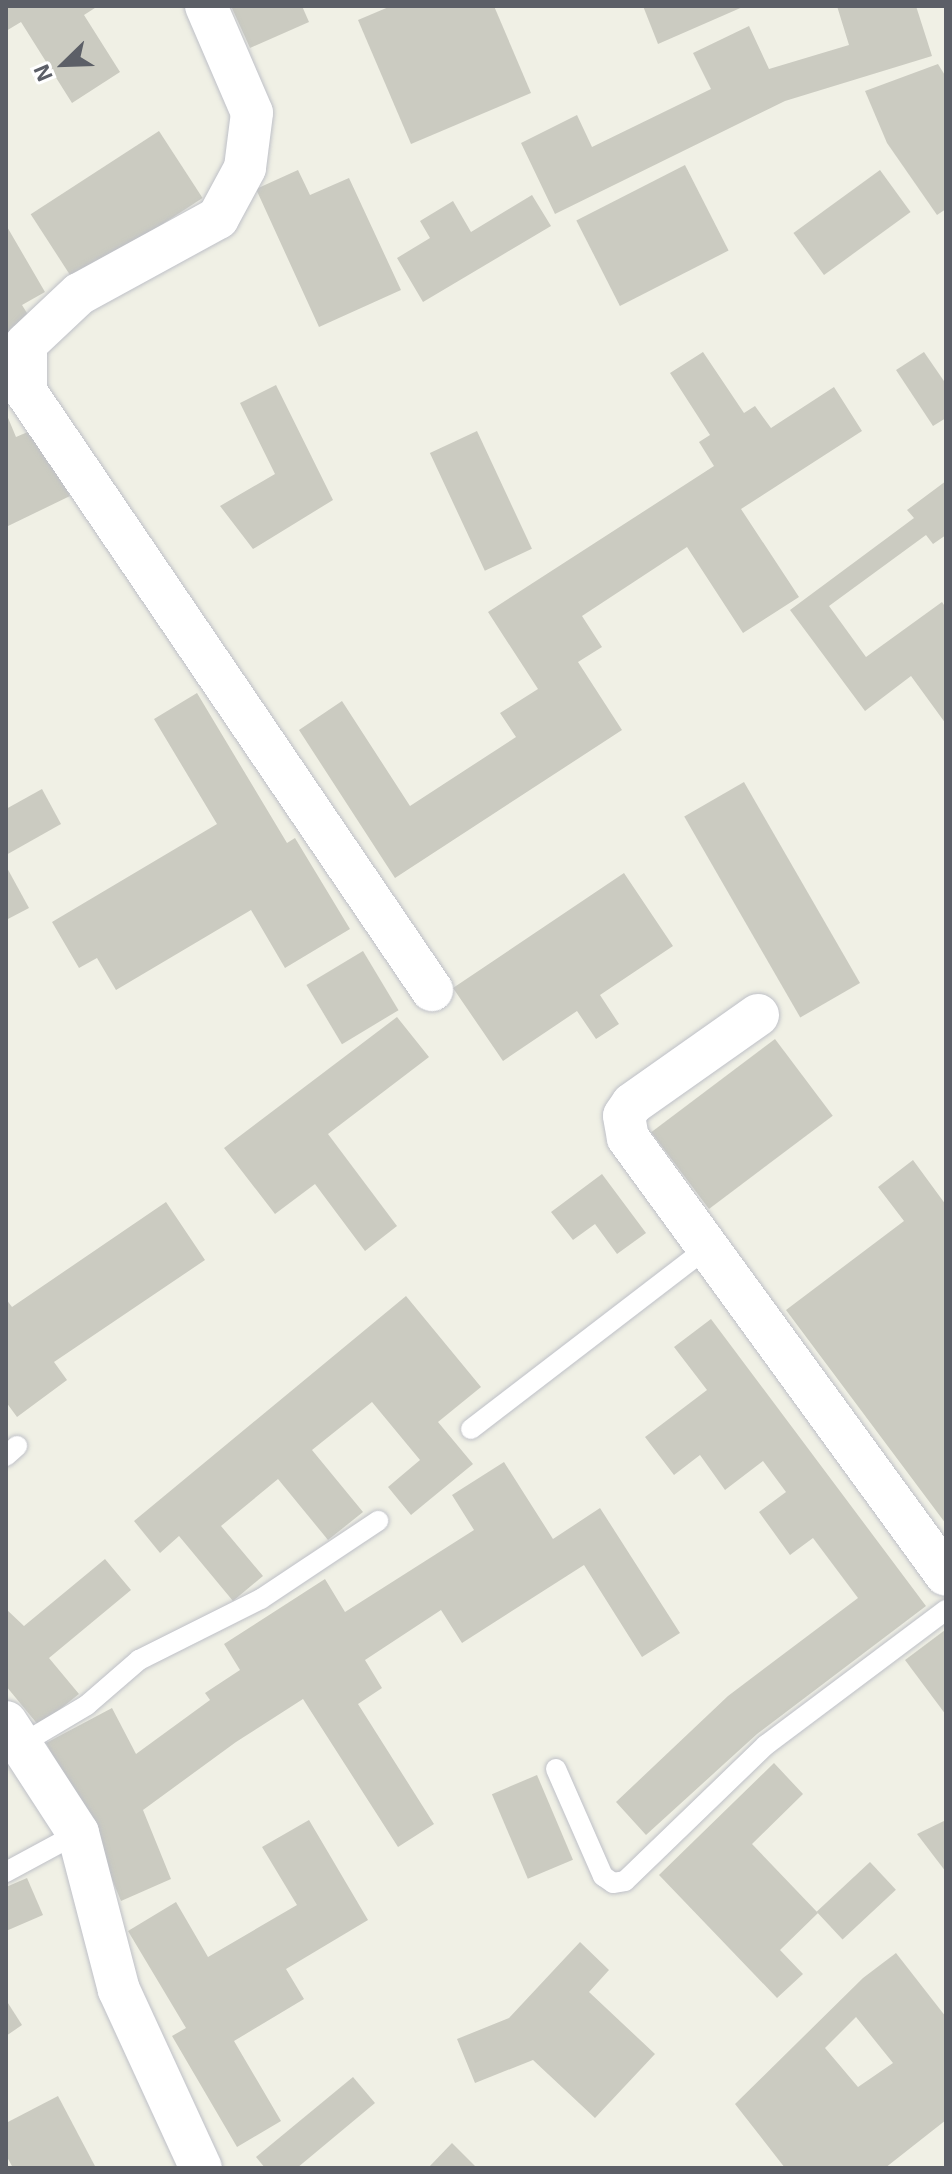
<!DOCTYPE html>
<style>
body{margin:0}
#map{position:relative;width:952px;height:2174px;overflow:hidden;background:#f0f0e5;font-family:"Exo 2",sans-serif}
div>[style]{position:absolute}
.building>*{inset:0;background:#cbcbc1;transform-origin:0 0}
.roads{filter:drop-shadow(0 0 2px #bec0c7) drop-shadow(0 0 2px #bec0c7)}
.service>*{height:20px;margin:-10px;padding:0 10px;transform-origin:10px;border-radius:10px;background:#fff}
.minor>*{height:42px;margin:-21px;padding:0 21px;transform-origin:21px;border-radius:21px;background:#fff}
span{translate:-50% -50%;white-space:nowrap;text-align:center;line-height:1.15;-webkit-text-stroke:7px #fff;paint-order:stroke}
.frame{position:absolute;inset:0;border:8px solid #5c5f67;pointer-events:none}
.north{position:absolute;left:24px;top:24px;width:80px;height:80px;-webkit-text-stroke:6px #fff;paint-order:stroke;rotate:247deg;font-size:22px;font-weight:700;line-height:32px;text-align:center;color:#5c5f67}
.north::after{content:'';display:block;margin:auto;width:28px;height:36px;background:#5c5f67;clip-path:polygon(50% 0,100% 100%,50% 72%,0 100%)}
</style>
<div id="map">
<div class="building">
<i style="clip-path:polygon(6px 6px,98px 6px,84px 15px,120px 72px,72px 103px,21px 22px,6px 31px)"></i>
<i style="clip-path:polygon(231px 6px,302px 6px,309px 22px,250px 48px)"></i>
<i style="clip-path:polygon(391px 6px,494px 6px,531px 93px,411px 144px,358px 20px)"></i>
<i style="clip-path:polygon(643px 6px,745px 6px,658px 44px)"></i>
<i style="clip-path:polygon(837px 6px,916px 6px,932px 56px,785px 101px,555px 214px,521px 143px,577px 115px,592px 147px,711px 89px,693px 53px,749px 26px,769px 69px,849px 45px)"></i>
<i style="clip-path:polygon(938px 64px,946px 77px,946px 209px,937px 215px,887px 143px,865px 91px)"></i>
<i style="left:159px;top:131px;width:80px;height:153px;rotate:57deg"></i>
<i style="left:685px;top:165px;width:96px;height:122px;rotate:63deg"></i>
<i style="clip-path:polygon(298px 170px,310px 195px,349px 178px,401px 290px,319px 327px,256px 189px)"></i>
<i style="left:880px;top:170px;width:52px;height:107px;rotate:54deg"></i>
<i style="clip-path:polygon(532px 195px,551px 226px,423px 302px,397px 258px,430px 238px,420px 221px,453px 201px,471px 232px)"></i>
<i style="clip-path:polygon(6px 225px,45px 292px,22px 305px,35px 326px,6px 344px)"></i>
<i style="clip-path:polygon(703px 352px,744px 413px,755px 406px,771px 428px,834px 387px,862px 431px,741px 509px,799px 597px,743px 633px,687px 547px,582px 616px,602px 647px,578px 662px,622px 730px,395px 878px,299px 730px,342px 701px,410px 806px,516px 737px,500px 713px,538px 689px,488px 612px,714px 466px,699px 442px,710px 435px,670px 373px)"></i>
<i style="clip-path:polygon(924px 352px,946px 384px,946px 418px,933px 426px,896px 370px)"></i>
<i style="clip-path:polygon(276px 385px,333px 500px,253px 549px,220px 506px,275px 474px,240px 403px)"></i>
<i style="clip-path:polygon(6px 413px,16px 437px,37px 428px,70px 496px,6px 527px)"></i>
<i style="left:477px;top:431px;width:130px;height:52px;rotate:65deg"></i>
<i style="clip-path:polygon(946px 481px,946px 535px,933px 544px,926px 535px,829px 606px,866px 657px,942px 602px,946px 608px,946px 724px,911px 676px,865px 711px,790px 610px,914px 518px,907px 510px)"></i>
<i style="clip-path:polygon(197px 693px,287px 843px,295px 838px,350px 929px,285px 968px,251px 910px,116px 990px,97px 958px,79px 968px,52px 922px,217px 824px,154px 719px)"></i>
<i style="left:744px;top:782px;width:232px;height:69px;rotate:60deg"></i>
<i style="clip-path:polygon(42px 789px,61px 824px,6px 855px,6px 809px)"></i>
<i style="clip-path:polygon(6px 866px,29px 908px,6px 920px)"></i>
<i style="clip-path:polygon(624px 873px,673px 946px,600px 995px,619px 1024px,596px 1039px,577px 1011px,503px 1061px,453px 988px)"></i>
<i style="left:363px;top:951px;width:69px;height:66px;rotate:59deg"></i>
<i style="clip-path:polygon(397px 1017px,429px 1057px,328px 1134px,397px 1226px,365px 1251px,315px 1184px,275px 1214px,224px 1148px)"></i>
<i style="left:775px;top:1039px;width:96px;height:155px;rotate:53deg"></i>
<i style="clip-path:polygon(913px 1160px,946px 1205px,946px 1524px,786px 1310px,904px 1221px,878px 1187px)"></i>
<i style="clip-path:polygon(602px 1174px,646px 1233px,617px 1254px,595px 1224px,573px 1240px,551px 1212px)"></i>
<i style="clip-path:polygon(166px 1202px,205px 1260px,54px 1362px,67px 1380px,17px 1417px,6px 1402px,6px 1299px,12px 1307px)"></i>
<i style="clip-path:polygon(406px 1296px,481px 1387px,438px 1422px,473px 1464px,411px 1515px,388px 1487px,420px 1460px,372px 1402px,312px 1450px,363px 1512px,328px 1540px,278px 1479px,221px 1526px,263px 1576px,233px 1601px,179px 1536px,160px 1553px,134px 1521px)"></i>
<i style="clip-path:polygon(711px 1319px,926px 1606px,757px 1734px,646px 1835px,616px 1802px,728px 1696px,858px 1598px,813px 1538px,790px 1555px,759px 1512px,786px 1492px,763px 1461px,725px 1490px,700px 1455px,674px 1475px,645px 1437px,707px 1390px,674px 1347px)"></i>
<i style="clip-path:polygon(504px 1462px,553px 1539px,600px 1508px,680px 1633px,642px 1657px,584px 1565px,462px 1643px,441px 1610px,365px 1660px,382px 1688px,358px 1704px,434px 1824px,398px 1847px,303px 1699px,236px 1742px,143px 1810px,171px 1879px,121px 1901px,92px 1831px,46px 1743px,112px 1708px,136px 1754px,210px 1700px,205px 1693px,240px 1670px,224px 1644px,325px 1579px,345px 1612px,474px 1530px,452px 1495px)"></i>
<i style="clip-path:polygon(105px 1559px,131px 1590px,49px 1658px,79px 1694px,39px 1726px,6px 1686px,6px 1609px,24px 1626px)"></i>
<i style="clip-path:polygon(945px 1630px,946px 1632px,946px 1715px,905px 1660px)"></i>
<i style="clip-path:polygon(774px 1763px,803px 1794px,752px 1844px,818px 1913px,780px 1950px,803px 1974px,777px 1998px,659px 1875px)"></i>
<i style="left:537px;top:1775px;width:92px;height:49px;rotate:67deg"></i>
<i style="clip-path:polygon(309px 1820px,368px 1920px,286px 1969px,304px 1999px,234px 2041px,281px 2121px,237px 2147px,172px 2036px,186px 2028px,128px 1931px,176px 1902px,208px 1957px,297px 1905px,262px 1847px)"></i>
<i style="clip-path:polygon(946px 1820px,946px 1872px,917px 1834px)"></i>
<i style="left:870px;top:1862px;width:38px;height:73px;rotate:47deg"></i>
<i style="clip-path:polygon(27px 1878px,43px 1915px,6px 1931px,6px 1887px)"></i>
<i style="clip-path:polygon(580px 1942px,609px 1970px,589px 1992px,655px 2054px,595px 2118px,533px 2060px,475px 2083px,457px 2039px,509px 2018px)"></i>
<i style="clip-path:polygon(evenodd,896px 1953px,946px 2017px,946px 2120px,885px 2168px,785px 2168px,735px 2104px,863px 1978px,896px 1953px,856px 2017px,893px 2063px,858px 2087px,825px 2048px,856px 2017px)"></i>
<i style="clip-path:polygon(6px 2000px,22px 2025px,6px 2036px)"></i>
<i style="clip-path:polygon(353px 2077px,375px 2103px,297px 2168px,265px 2168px,256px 2157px)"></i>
<i style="clip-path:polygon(58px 2096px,96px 2168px,13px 2168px,6px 2155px,6px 2123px)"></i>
<i style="clip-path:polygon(452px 2143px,477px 2168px,428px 2168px)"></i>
</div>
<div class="roads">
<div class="service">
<i style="left:471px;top:1429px;width:299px;rotate:-37.5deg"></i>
<i style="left:6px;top:1456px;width:15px;rotate:-42deg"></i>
<i style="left:20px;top:1745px;width:78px;rotate:-30.8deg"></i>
<i style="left:87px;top:1705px;width:69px;rotate:-40.9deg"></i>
<i style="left:139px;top:1660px;width:136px;rotate:-26.6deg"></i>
<i style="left:261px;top:1599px;width:141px;rotate:-33.7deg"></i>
<i style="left:556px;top:1769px;width:117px;rotate:66.3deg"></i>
<i style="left:603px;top:1876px;width:12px;rotate:35deg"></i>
<i style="left:613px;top:1883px;width:12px;rotate:-9deg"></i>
<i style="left:625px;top:1881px;width:196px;rotate:-44deg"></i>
<i style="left:766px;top:1745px;width:225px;rotate:-36.9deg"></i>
<i style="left:6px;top:1872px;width:82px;rotate:-28.4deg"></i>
</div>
<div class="minor">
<i style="left:206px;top:6px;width:116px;rotate:66.7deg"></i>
<i style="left:252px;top:113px;width:55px;rotate:97.3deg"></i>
<i style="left:245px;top:168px;width:57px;rotate:118.4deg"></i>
<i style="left:218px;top:218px;width:158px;rotate:151.3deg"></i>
<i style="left:79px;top:294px;width:73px;rotate:136.7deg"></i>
<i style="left:26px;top:344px;width:48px;rotate:90deg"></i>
<i style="left:26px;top:392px;width:723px;rotate:55.83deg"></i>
<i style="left:758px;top:1015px;width:154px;rotate:144.8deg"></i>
<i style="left:632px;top:1104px;width:14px;rotate:124deg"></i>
<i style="left:624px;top:1116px;width:22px;rotate:80deg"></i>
<i style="left:628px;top:1138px;width:540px;rotate:53.96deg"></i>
<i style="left:6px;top:1722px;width:132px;rotate:57deg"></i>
<i style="left:78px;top:1833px;width:162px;rotate:75.4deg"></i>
<i style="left:119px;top:1990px;width:196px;rotate:65.3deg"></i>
</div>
</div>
<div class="frame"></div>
<div class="north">N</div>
</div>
